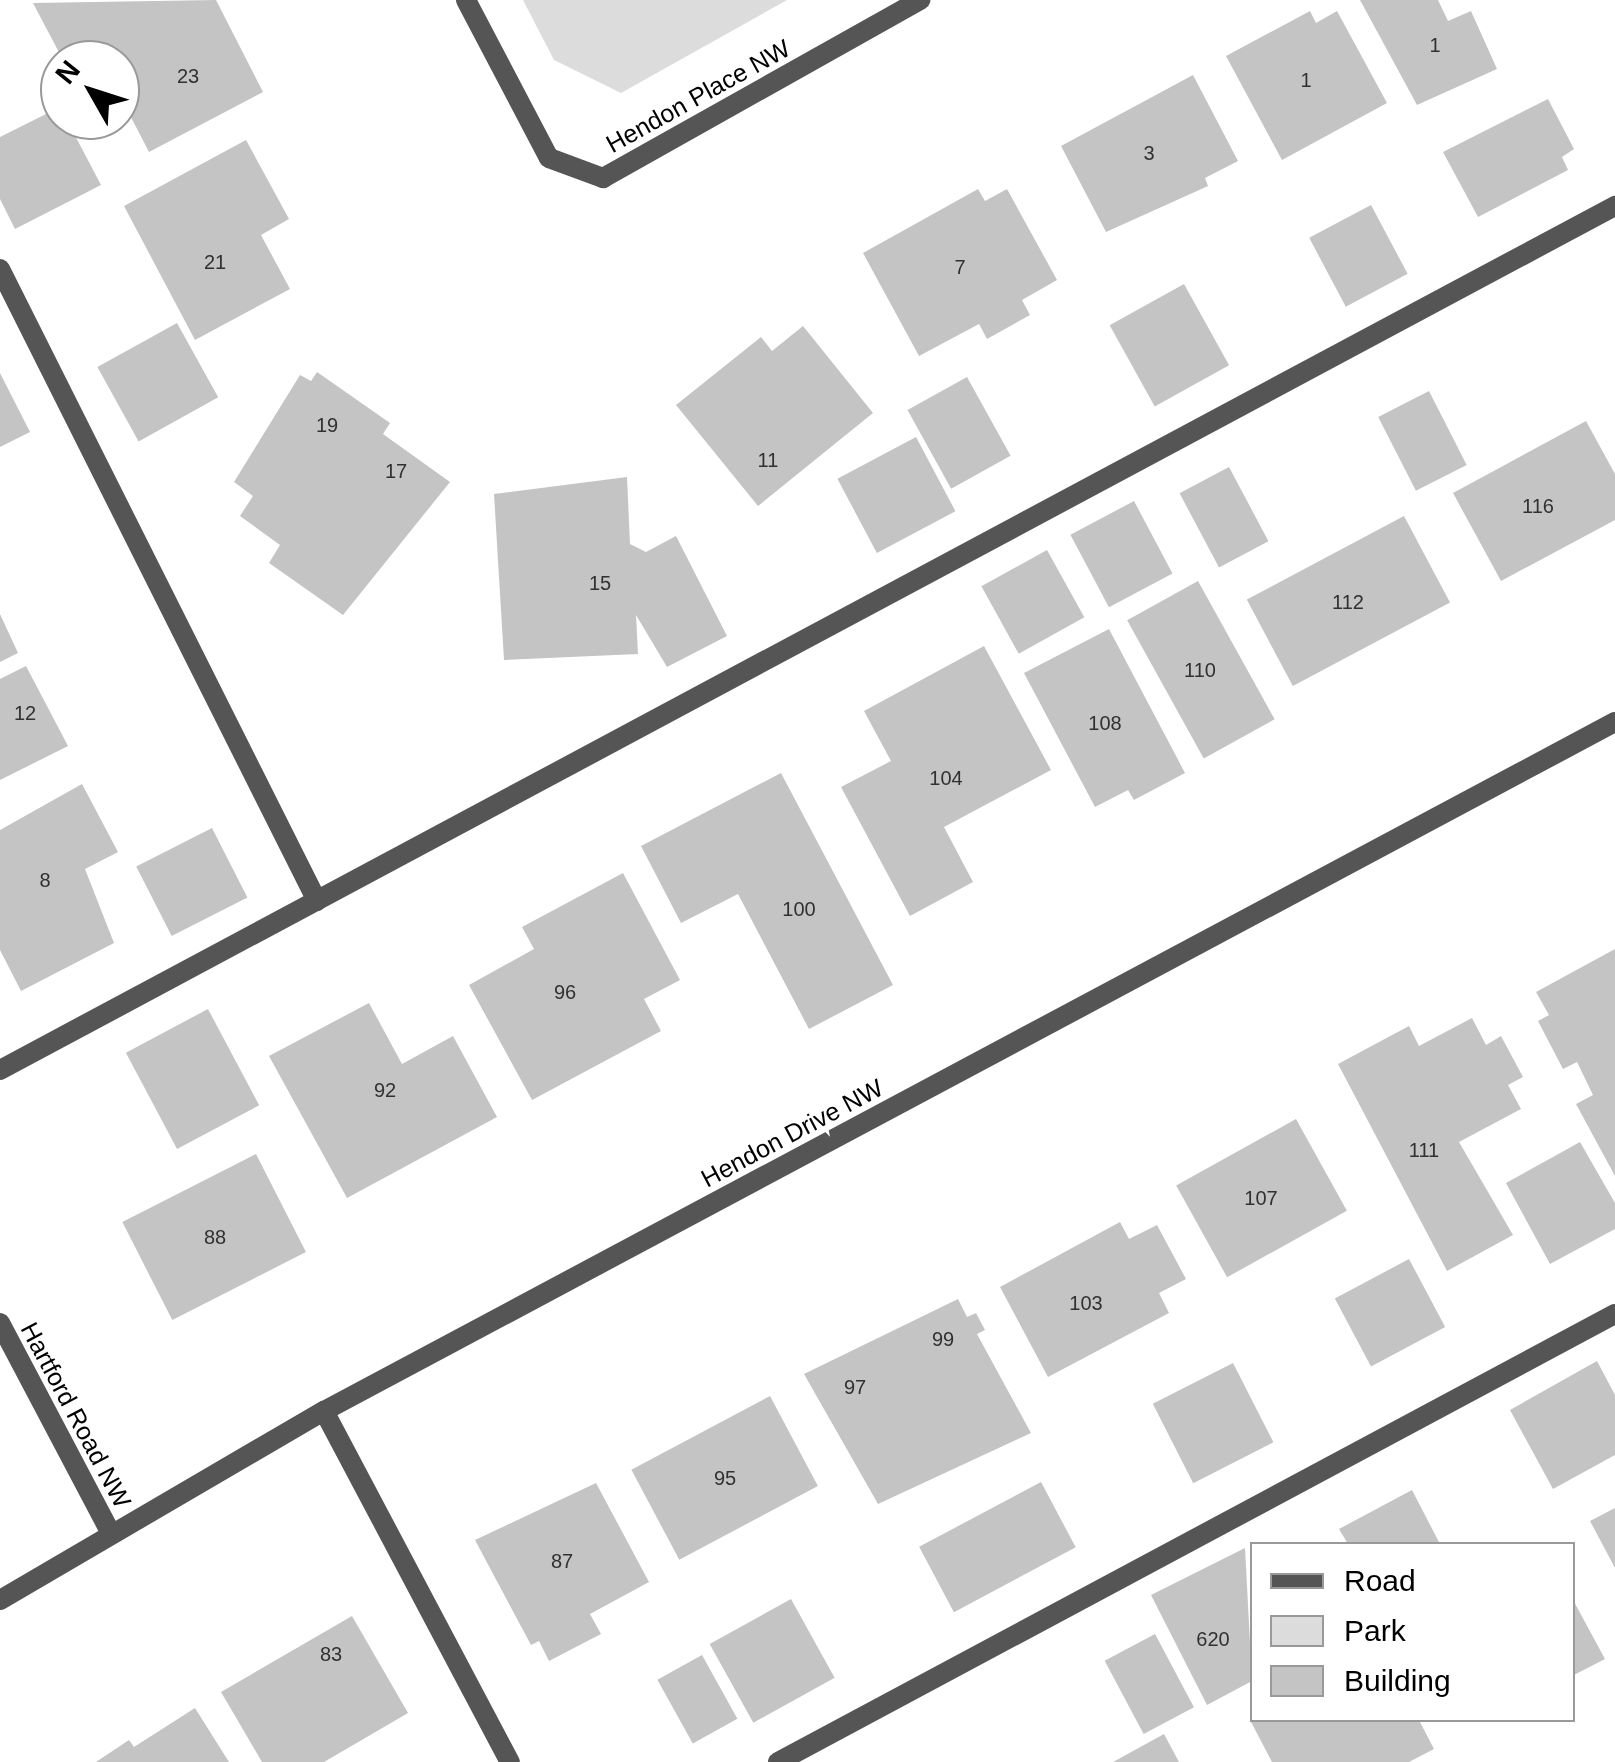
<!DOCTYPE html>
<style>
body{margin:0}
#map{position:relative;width:1615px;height:1762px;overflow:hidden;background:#fff;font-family:Arial,sans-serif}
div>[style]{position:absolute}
.green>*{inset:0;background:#dcdcdc}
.building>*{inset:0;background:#c4c4c4;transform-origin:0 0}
.service>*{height:20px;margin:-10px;padding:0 10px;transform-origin:10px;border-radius:10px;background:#555}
.minor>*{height:20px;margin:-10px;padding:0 10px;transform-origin:10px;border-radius:10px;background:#555}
span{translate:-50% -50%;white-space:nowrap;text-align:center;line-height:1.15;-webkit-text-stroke:8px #fff;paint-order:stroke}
.number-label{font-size:20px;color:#313131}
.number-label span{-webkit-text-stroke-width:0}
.street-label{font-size:25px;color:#000}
.legend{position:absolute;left:1250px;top:1542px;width:325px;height:180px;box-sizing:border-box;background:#fff;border:2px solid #999;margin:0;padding:12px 18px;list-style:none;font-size:30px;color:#000}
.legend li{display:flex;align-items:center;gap:20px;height:50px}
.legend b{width:50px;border:2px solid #999}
.north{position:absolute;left:40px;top:40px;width:100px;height:100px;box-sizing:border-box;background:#fff;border:2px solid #999;border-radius:50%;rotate:309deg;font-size:28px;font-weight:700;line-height:40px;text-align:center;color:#000}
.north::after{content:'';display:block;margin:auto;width:35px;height:45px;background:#000;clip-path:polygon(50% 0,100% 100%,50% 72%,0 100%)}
</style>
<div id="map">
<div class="green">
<i style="clip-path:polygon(523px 0,787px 0,621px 93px,554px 60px)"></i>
</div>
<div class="building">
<i style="clip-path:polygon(216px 0,263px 92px,149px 152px,120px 96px,120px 60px,63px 60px,33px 3px)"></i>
<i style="clip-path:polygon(1360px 0,1438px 0,1448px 21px,1471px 11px,1497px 69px,1417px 105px)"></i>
<i style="clip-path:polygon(1310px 11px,1316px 23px,1337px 11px,1387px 103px,1282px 160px,1226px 56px)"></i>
<i style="clip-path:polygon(1193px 75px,1238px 161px,1205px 178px,1208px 186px,1106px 232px,1061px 146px)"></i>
<i style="clip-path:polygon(1548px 99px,1574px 149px,1562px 157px,1568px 170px,1478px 217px,1443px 152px)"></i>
<i style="clip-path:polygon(60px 107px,101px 185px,15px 229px,0 199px,0 137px)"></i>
<i style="clip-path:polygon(246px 140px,289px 219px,261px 235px,290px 289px,195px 340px,124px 206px)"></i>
<i style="clip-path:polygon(978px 189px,985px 201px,1007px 189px,1057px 280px,1022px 300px,1030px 315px,987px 339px,979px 324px,919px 356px,863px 253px)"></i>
<i style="left:1371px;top:205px;width:78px;height:70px;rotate:62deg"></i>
<i style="left:1184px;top:284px;width:93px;height:85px;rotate:61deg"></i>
<i style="left:177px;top:323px;width:85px;height:91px;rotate:61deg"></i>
<i style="clip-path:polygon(803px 326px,873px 413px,758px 506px,676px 405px,761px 337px,772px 351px)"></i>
<i style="clip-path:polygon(317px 372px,390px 423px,383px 434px,450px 482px,343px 615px,269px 563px,280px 545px,240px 516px,253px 496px,234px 482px,300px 375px,311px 381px)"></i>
<i style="clip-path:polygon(0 373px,30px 432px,0 447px)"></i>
<i style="left:967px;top:377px;width:90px;height:68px;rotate:61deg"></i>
<i style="left:1429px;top:391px;width:83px;height:57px;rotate:63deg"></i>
<i style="clip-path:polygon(1586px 421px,1615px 474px,1615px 520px,1501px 581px,1453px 493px)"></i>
<i style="left:916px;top:437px;width:84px;height:89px;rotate:62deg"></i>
<i style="left:1229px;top:467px;width:84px;height:56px;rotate:62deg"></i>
<i style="clip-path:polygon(627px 477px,630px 544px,646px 552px,676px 536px,727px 636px,667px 667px,636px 615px,638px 654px,504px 660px,494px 494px)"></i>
<i style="left:1134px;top:501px;width:82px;height:72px;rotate:62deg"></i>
<i style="left:1404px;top:516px;width:98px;height:178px;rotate:62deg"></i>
<i style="left:1047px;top:550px;width:77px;height:75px;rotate:61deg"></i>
<i style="left:1198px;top:581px;width:158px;height:81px;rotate:61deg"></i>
<i style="clip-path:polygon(0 614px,18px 653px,0 662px)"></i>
<i style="clip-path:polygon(1109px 629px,1185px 773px,1134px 800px,1128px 790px,1095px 807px,1024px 673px)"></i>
<i style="clip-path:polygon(984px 646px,1051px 770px,944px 827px,973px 882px,910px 916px,841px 787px,891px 761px,864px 711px)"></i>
<i style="clip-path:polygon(26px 666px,68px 746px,0 780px,0 679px)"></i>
<i style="clip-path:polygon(781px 773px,893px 985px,809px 1029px,738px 894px,681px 923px,641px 846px)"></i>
<i style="clip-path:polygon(82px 784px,118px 852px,85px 869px,114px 943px,21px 991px,0 950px,0 830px)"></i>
<i style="left:212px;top:828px;width:78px;height:85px;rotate:63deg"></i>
<i style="clip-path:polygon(623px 873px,680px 980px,644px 999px,661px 1031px,532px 1100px,469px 985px,534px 949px,522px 927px)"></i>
<i style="clip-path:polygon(1615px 949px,1615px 1176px,1576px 1104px,1593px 1095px,1577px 1062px,1563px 1069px,1538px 1021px,1549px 1015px,1536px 992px)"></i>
<i style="clip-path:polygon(369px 1003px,402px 1064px,453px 1036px,497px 1117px,347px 1198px,269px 1056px)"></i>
<i style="left:208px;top:1009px;width:109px;height:93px;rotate:62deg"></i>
<i style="clip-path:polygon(1472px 1018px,1486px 1045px,1501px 1036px,1523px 1077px,1508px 1085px,1521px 1109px,1459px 1142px,1513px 1235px,1447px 1271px,1338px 1064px,1409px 1026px,1419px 1046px)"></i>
<i style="left:1296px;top:1119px;width:105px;height:137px;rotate:61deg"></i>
<i style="clip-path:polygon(1580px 1142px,1615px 1203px,1615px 1229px,1550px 1264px,1506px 1183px)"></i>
<i style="left:256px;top:1154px;width:110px;height:150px;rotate:63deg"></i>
<i style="clip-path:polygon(1120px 1222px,1129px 1239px,1157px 1225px,1186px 1279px,1159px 1293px,1169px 1313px,1048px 1377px,1000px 1287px)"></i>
<i style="left:1409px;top:1259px;width:77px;height:84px;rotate:62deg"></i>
<i style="clip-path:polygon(958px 1299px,967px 1317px,976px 1313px,985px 1330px,977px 1334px,1031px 1433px,878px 1504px,804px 1374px)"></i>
<i style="clip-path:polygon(1597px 1361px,1615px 1395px,1615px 1455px,1553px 1489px,1510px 1410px)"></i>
<i style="left:1233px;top:1363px;width:89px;height:90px;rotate:63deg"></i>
<i style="left:770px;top:1396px;width:102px;height:157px;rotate:62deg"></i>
<i style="left:1041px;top:1482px;width:74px;height:138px;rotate:62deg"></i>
<i style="clip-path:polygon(596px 1483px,649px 1582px,590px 1614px,601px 1634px,549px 1661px,539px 1641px,531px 1645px,475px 1540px)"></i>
<i style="clip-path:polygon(1412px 1490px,1440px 1544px,1348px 1544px,1339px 1529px)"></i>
<i style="clip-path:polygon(1615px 1508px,1615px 1568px,1590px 1521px)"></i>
<i style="clip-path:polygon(1245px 1548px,1252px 1681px,1207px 1705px,1151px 1595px)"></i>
<i style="clip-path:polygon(1572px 1598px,1605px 1659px,1572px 1676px)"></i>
<i style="left:791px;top:1599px;width:90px;height:93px;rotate:61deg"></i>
<i style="clip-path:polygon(352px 1616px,408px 1713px,324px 1762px,262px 1762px,221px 1692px)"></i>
<i style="left:1155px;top:1634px;width:83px;height:57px;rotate:62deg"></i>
<i style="left:702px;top:1655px;width:73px;height:51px;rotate:61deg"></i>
<i style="clip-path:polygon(195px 1708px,229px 1762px,96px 1762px,129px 1740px,134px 1747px)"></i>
<i style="clip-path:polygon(1250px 1720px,1419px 1720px,1434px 1749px,1409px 1762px,1272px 1762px)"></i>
<i style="clip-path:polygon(1164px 1734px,1179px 1762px,1113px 1762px)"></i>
</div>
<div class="service">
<i style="left:0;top:269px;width:707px;rotate:63.36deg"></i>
<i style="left:0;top:1070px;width:1832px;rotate:-28.15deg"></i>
<i style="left:324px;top:1411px;width:397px;rotate:62.1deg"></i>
<i style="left:778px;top:1762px;width:949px;rotate:-28.16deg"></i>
</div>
<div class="minor">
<i style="left:466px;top:0;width:178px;rotate:62.3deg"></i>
<i style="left:549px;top:158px;width:58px;rotate:20.3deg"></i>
<i style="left:603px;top:178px;width:364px;rotate:-29.3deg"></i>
<i style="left:0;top:1323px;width:234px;rotate:62.2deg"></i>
<i style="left:0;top:1600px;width:375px;rotate:-30.3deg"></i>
<i style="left:324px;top:1411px;width:1463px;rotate:-28.09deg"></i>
</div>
<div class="number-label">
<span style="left:1435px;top:45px">1</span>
<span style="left:188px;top:76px">23</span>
<span style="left:1306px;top:80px">1</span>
<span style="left:1149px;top:153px">3</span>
<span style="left:215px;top:262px">21</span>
<span style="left:960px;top:267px">7</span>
<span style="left:327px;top:425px">19</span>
<span style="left:768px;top:460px">11</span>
<span style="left:396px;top:471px">17</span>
<span style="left:1538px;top:506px">116</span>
<span style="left:600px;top:583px">15</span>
<span style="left:1348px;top:602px">112</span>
<span style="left:1200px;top:670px">110</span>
<span style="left:25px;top:713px">12</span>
<span style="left:1105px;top:723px">108</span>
<span style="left:946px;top:778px">104</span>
<span style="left:45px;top:880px">8</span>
<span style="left:799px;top:909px">100</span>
<span style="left:565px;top:992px">96</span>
<span style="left:385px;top:1090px">92</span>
<span style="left:1424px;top:1150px">111</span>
<span style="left:1261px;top:1198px">107</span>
<span style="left:215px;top:1237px">88</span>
<span style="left:1086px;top:1303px">103</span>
<span style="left:943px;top:1339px">99</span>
<span style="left:855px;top:1387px">97</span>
<span style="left:725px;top:1478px">95</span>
<span style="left:562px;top:1561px">87</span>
<span style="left:1213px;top:1639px">620</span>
<span style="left:331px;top:1654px">83</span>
</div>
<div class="street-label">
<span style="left:698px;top:96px;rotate:-29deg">Hendon Place NW</span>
<span style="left:792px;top:1133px;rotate:-28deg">Hendon Drive NW</span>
<span style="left:76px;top:1415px;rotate:62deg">Hartford Road NW</span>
</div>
<ul class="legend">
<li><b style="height:12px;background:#555"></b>Road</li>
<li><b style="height:28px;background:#dcdcdc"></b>Park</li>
<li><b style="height:28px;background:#c4c4c4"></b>Building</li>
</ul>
<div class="north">N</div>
</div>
